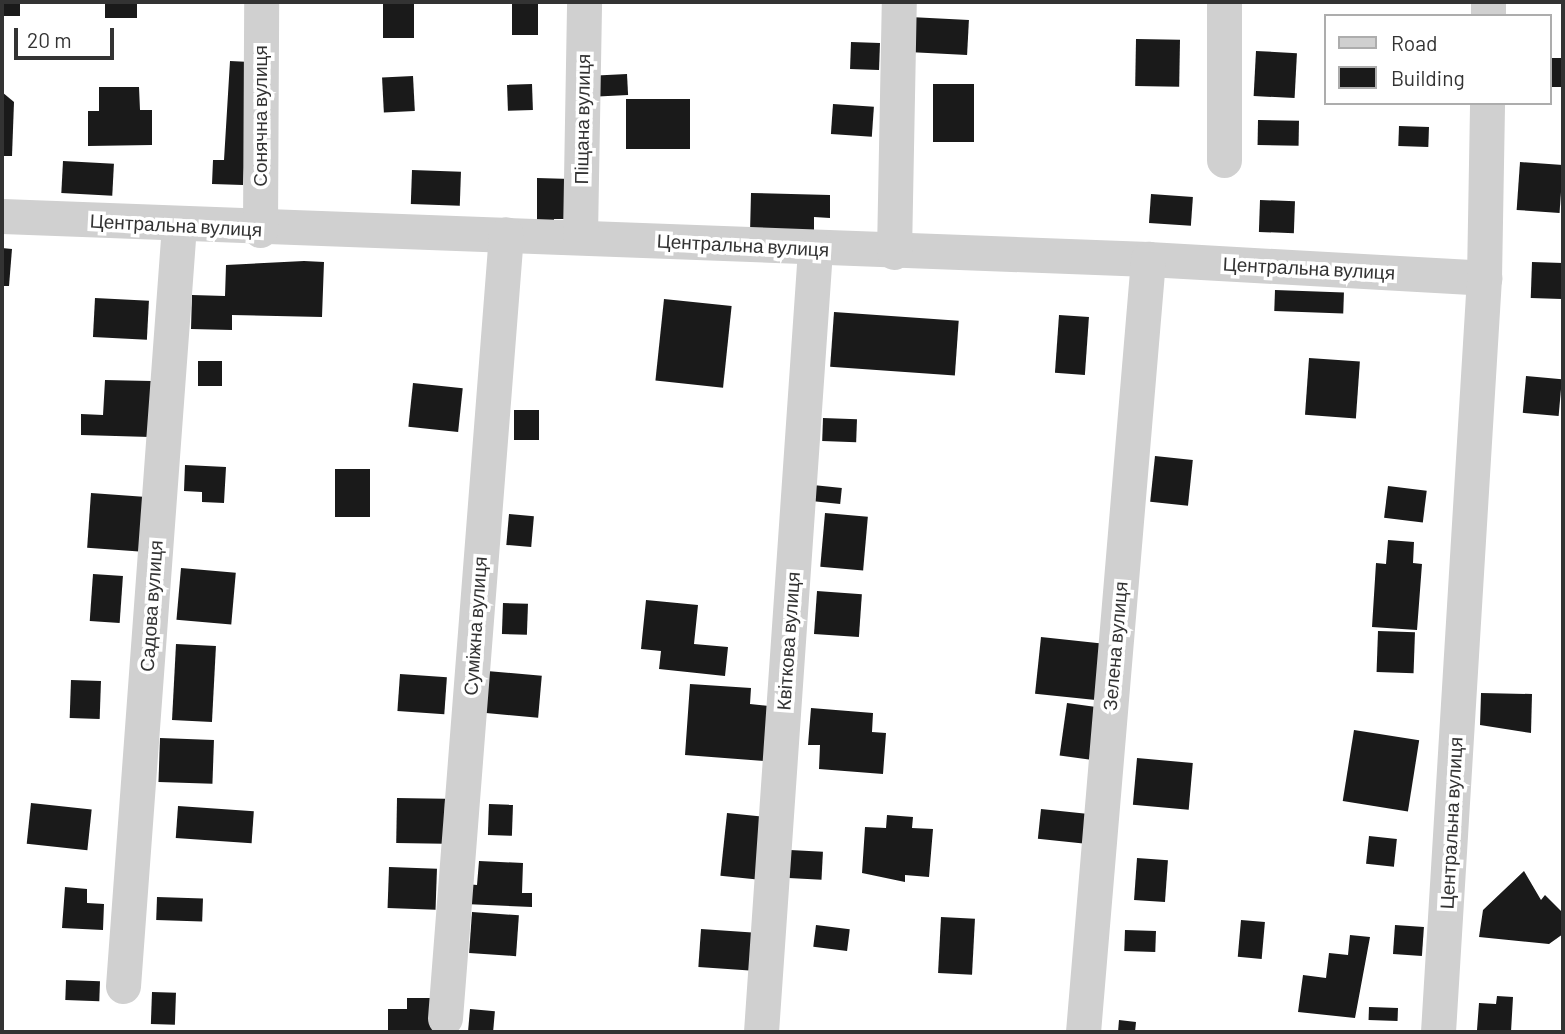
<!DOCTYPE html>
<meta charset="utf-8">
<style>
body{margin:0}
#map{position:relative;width:1565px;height:1034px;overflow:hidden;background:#fff;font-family:Barlow,sans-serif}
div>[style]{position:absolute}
.building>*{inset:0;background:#1a1a1a;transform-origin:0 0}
.minor>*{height:35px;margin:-17.5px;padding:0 17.5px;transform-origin:17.5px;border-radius:17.5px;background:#d0d0d0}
span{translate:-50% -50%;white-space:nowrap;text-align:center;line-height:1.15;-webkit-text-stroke:7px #fff;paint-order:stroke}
.street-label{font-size:19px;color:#333}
.frame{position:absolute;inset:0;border:4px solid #333;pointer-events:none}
.legend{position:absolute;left:1324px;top:14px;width:228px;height:91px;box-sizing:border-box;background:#fff;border:2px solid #adadad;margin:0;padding:9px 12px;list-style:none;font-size:21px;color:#333}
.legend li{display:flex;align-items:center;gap:14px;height:35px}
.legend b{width:35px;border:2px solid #adadad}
.scale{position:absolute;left:14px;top:28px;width:100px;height:32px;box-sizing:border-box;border:4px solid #333;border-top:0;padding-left:9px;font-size:21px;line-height:24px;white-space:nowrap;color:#333;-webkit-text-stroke:5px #fff;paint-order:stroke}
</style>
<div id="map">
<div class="building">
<i style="left:2px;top:2px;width:18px;height:14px"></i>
<i style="left:105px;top:2px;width:32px;height:16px"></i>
<i style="left:383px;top:2px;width:31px;height:36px"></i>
<i style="left:512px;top:2px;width:26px;height:33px"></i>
<i style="left:910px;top:17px;width:59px;height:35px;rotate:3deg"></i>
<i style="left:1136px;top:39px;width:44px;height:47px;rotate:1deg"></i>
<i style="left:851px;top:42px;width:29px;height:27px;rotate:2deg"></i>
<i style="left:1256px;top:51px;width:41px;height:45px;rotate:3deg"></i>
<i style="left:1549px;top:58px;width:14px;height:29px"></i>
<i style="clip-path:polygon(230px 61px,250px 62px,243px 185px,212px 184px,213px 160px,224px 160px)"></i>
<i style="left:627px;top:74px;width:21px;height:35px;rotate:87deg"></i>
<i style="left:413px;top:76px;width:35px;height:31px;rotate:87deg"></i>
<i style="left:532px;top:84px;width:26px;height:25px;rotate:88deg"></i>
<i style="left:933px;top:84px;width:41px;height:58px"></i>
<i style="clip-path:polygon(99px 87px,139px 87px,140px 110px,152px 110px,152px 145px,88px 146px,88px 111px,99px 111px)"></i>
<i style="clip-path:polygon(2px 92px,14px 102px,12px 156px,2px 156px)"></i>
<i style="left:690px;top:99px;width:50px;height:64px;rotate:90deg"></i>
<i style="left:833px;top:104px;width:41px;height:30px;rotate:4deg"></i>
<i style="left:1258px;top:120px;width:41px;height:25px;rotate:1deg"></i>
<i style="left:1399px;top:126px;width:30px;height:20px;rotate:2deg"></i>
<i style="left:63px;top:161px;width:51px;height:32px;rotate:3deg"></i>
<i style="left:1520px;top:162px;width:43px;height:48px;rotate:4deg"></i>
<i style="left:412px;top:170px;width:49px;height:34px;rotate:2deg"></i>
<i style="clip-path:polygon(537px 178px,571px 179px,570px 219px,554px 219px,554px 228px,537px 228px)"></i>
<i style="clip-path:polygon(751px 193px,830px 195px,830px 218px,814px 217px,814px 235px,750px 233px)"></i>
<i style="left:1151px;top:194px;width:42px;height:29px;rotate:4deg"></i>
<i style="left:1260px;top:200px;width:35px;height:32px;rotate:2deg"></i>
<i style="clip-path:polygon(2px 248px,12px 249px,9px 286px,2px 286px)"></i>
<i style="clip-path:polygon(304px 261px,324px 262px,322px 317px,232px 315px,232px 330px,191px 329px,192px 295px,225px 296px,226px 265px)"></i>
<i style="left:1532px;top:262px;width:31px;height:36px;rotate:2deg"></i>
<i style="left:1275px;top:290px;width:69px;height:21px;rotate:2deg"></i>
<i style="left:95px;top:298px;width:54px;height:39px;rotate:3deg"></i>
<i style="left:664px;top:299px;width:68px;height:82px;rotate:6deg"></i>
<i style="left:834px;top:312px;width:125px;height:55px;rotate:4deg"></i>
<i style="left:1059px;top:315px;width:30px;height:58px;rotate:4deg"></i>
<i style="left:1309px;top:358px;width:51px;height:57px;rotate:4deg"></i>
<i style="left:198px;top:361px;width:24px;height:25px"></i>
<i style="left:1526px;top:376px;width:36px;height:37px;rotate:5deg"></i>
<i style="clip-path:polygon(105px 380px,151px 381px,150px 437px,81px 435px,81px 414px,103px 415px)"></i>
<i style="left:413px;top:383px;width:50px;height:44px;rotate:6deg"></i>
<i style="left:514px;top:410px;width:25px;height:30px"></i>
<i style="left:823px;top:418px;width:34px;height:23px;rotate:2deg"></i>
<i style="left:1155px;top:456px;width:38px;height:46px;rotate:6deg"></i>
<i style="clip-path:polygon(185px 465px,226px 467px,224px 503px,202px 502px,202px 492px,184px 491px)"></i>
<i style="left:335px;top:469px;width:35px;height:48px"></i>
<i style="left:813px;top:485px;width:29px;height:16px;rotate:6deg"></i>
<i style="left:1388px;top:486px;width:39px;height:32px;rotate:7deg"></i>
<i style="left:91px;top:493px;width:52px;height:55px;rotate:4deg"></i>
<i style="left:825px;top:513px;width:43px;height:54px;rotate:5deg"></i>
<i style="left:509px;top:514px;width:25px;height:31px;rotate:5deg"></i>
<i style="clip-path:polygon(1388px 540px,1414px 542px,1413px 563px,1422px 564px,1417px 630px,1372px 627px,1376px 563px,1386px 564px)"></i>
<i style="left:181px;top:568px;width:55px;height:52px;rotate:5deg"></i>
<i style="left:93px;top:574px;width:30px;height:47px;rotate:4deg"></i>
<i style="left:817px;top:591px;width:45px;height:43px;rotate:4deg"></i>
<i style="clip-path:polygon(646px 600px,698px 605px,694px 644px,728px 647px,725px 676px,659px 669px,661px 651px,641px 649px)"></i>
<i style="left:503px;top:603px;width:25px;height:31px;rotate:2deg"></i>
<i style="left:1378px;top:631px;width:37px;height:41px;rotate:2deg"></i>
<i style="left:1041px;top:637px;width:61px;height:57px;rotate:6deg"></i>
<i style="left:176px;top:644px;width:40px;height:76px;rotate:3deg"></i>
<i style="left:487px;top:671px;width:55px;height:42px;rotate:5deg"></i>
<i style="left:400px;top:674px;width:47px;height:37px;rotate:4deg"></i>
<i style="left:71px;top:680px;width:30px;height:38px;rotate:2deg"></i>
<i style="clip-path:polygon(690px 684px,751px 688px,750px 704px,769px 706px,765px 761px,685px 755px)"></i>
<i style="clip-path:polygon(1481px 693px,1532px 694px,1531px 733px,1480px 725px)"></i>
<i style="left:1067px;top:703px;width:35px;height:53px;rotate:8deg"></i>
<i style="clip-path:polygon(811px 708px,873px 713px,872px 732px,886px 733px,883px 774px,819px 769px,820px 745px,808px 745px)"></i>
<i style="left:1354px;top:730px;width:66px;height:72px;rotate:9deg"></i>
<i style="left:160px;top:738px;width:54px;height:44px;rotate:2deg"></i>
<i style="left:1137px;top:758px;width:56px;height:47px;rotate:5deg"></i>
<i style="left:397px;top:798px;width:48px;height:45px;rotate:1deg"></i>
<i style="left:31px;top:803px;width:61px;height:41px;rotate:6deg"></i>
<i style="left:489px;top:804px;width:24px;height:31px;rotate:2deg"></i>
<i style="left:178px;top:806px;width:76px;height:32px;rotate:4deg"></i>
<i style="left:1041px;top:809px;width:48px;height:30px;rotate:6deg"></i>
<i style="left:727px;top:813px;width:37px;height:63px;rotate:6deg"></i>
<i style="clip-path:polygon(887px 815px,913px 817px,912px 828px,933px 829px,929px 877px,905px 875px,905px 882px,862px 873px,865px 827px,886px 828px)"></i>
<i style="left:1369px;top:836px;width:28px;height:28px;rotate:6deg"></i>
<i style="left:790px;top:850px;width:33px;height:28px;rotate:3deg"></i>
<i style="left:1137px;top:858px;width:31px;height:42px;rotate:4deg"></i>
<i style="clip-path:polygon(479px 861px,523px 863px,522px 893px,532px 893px,532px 907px,465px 904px,466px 884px,477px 885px)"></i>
<i style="left:389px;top:867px;width:48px;height:41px;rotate:2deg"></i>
<i style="clip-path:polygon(1524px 871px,1541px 900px,1545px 895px,1563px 913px,1563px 934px,1549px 944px,1479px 937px,1483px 910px)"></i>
<i style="clip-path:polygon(65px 887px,87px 889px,87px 903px,104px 904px,103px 930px,62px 928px)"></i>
<i style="left:157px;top:897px;width:46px;height:23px;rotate:2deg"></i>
<i style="left:472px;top:912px;width:47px;height:41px;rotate:4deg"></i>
<i style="left:941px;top:917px;width:34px;height:56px;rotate:3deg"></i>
<i style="left:1241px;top:920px;width:24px;height:37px;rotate:5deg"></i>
<i style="left:816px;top:925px;width:34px;height:22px;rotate:7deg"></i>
<i style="left:1395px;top:925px;width:29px;height:29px;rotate:4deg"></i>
<i style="left:701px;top:929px;width:55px;height:38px;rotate:4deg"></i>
<i style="left:1125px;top:930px;width:31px;height:21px;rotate:2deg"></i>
<i style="clip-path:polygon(1350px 935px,1370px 937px,1355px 1018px,1298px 1012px,1303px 975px,1326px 978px,1329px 953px,1348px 955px)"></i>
<i style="left:66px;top:980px;width:34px;height:20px;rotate:2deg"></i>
<i style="left:152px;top:992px;width:24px;height:32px;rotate:2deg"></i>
<i style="clip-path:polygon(1497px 996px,1513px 997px,1511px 1032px,1477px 1030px,1479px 1003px,1496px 1004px)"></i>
<i style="clip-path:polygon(407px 998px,436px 998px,436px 1032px,388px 1032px,388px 1009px,407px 1009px)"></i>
<i style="left:1369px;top:1007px;width:29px;height:13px;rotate:2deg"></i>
<i style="left:470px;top:1009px;width:25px;height:23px;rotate:5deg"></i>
<i style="clip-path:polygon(1119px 1020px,1136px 1022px,1135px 1032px,1118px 1032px)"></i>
</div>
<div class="minor">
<i style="left:1224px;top:2px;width:158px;rotate:90deg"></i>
<i style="left:1488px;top:16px;width:14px;rotate:-90deg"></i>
<i style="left:2px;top:216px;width:1147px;rotate:2.15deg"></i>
<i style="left:1148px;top:259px;width:337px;rotate:3.2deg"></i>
<i style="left:260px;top:230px;width:228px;rotate:-89.7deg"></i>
<i style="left:580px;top:236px;width:234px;rotate:-89deg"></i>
<i style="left:894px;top:252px;width:250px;rotate:-88.9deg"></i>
<i style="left:123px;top:986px;width:762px;rotate:-85.79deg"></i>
<i style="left:445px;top:1018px;width:786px;rotate:-85.55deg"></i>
<i style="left:761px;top:1032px;width:785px;rotate:-86.05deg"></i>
<i style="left:1083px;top:1032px;width:776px;rotate:-85.19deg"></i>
<i style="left:1438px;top:1032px;width:755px;rotate:-86.51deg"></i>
<i style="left:1484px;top:278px;width:175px;rotate:-89deg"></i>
</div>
<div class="street-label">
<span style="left:260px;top:116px;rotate:-90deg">Сонячна вулиця</span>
<span style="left:582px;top:119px;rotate:-89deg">Піщана вулиця</span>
<span style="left:176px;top:225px;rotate:3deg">Центральна вулиця</span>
<span style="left:743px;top:245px;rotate:3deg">Центральна вулиця</span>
<span style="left:1309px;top:268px;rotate:3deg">Центральна вулиця</span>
<span style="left:151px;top:606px;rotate:-86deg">Садова вулиця</span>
<span style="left:475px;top:626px;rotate:-86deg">Суміжна вулиця</span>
<span style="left:788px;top:641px;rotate:-86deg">Квіткова вулиця</span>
<span style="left:1115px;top:646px;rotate:-85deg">Зелена вулиця</span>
<span style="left:1451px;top:823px;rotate:-87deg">Центральна вулиця</span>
</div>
<div class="frame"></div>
<ul class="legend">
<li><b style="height:9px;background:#d0d0d0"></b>Road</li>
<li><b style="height:19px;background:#1a1a1a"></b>Building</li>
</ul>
<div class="scale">20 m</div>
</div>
